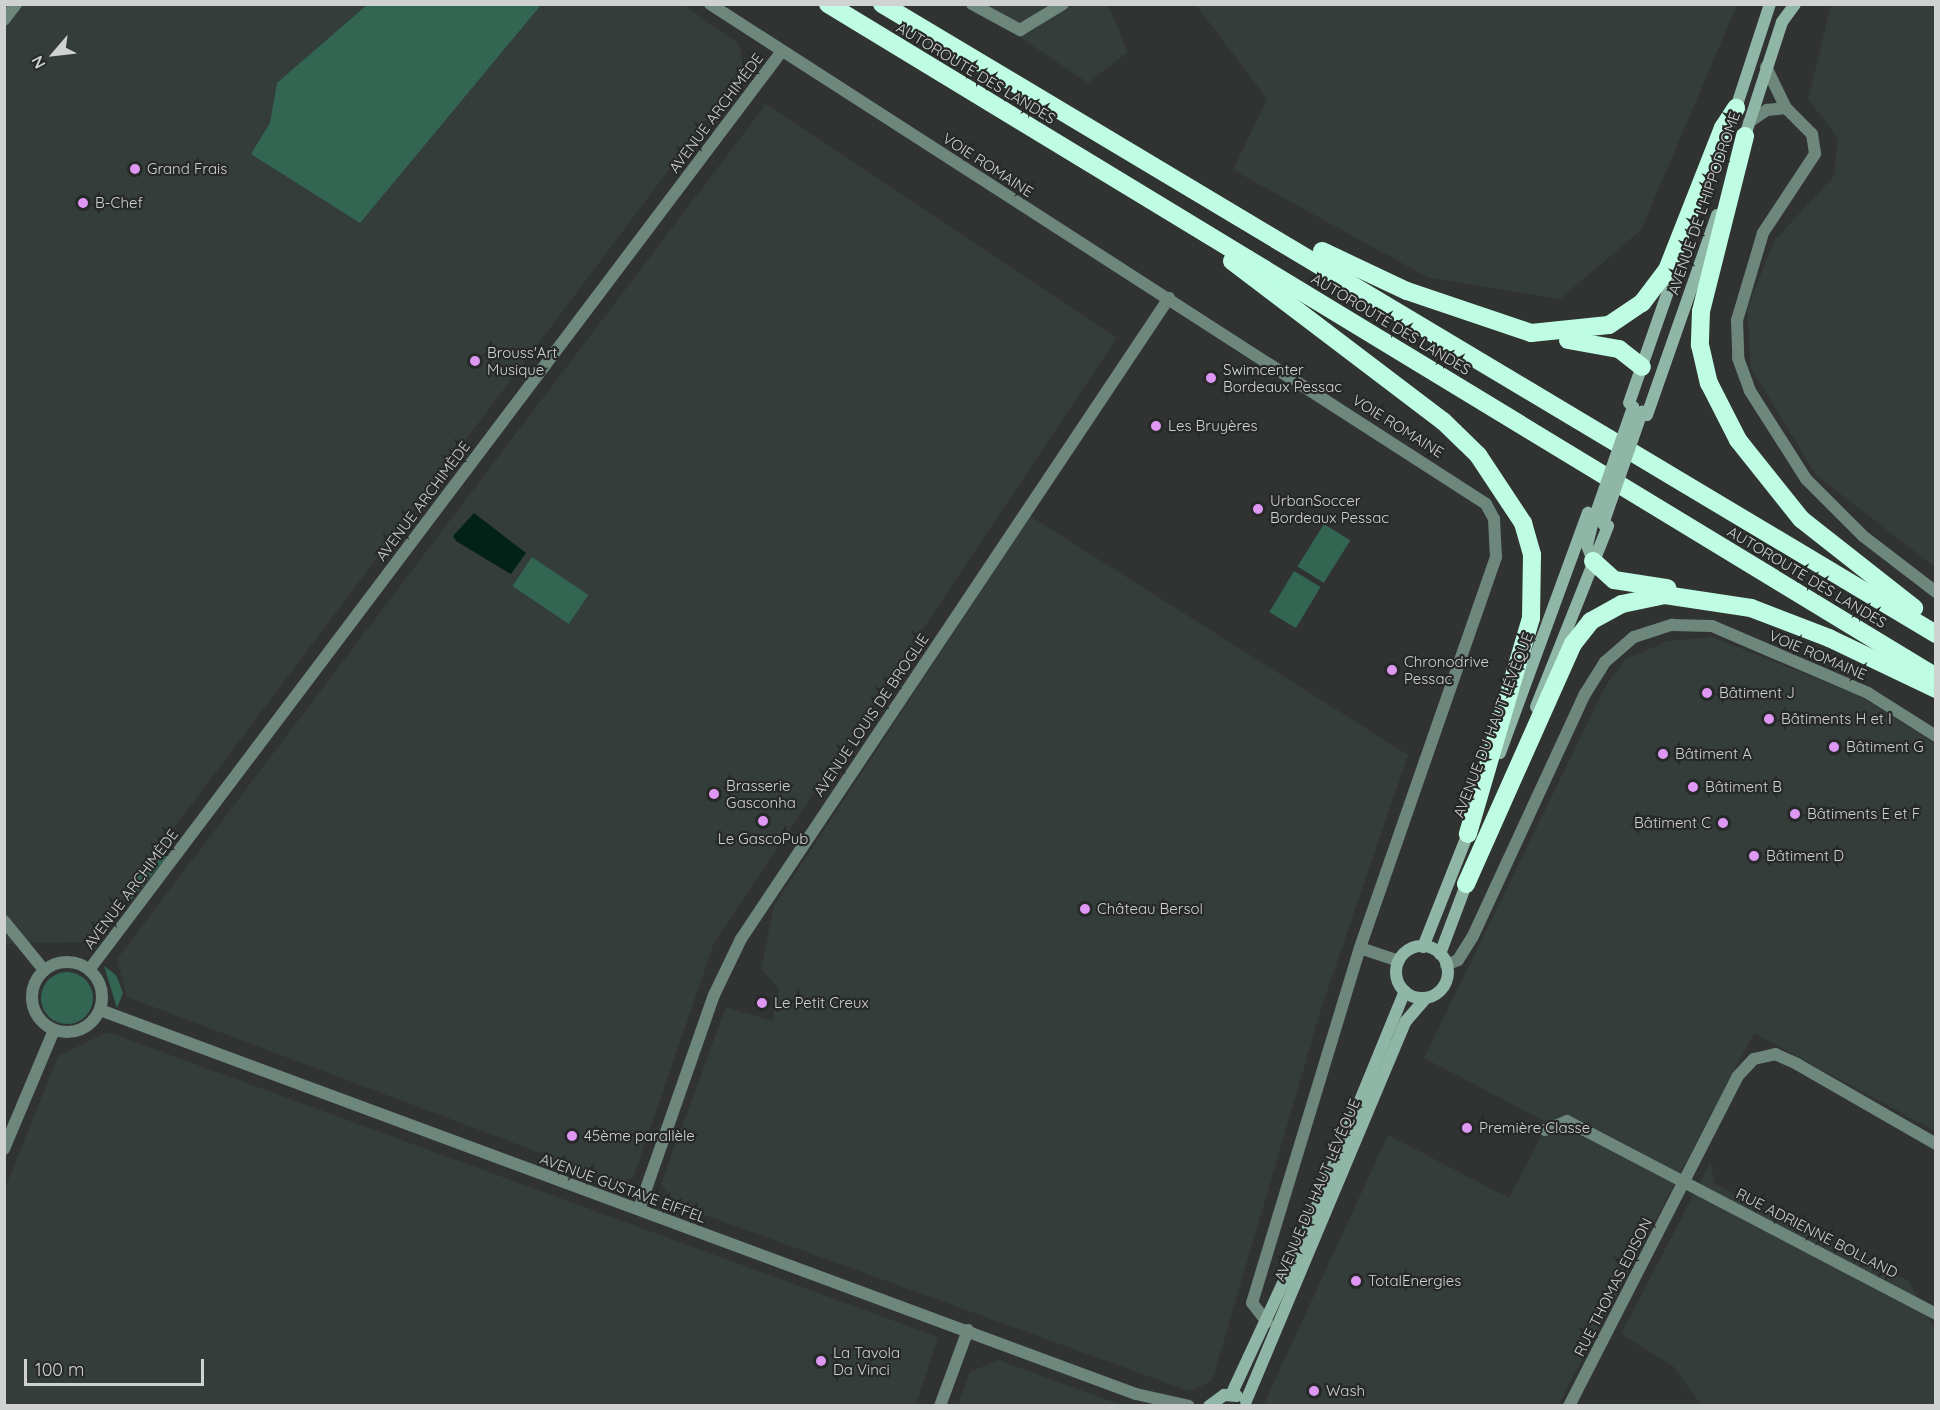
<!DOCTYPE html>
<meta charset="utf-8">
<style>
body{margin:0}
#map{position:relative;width:1940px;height:1410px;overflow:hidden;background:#303332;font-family:Quicksand,sans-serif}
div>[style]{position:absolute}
.built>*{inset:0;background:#343d39}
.green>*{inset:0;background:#336553;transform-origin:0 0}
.round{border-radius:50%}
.water>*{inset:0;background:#022218}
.minor>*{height:12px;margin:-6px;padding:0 6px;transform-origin:6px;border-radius:6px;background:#6e877c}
.tertiary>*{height:12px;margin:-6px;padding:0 6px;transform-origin:6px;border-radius:6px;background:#6e877c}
.tertiary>.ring{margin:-6px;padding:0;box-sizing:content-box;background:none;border:12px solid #6e877c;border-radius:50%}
.secondary>*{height:12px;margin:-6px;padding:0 6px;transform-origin:6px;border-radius:6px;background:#8fb6a6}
.secondary>.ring{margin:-6px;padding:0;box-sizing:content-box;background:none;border:12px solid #8fb6a6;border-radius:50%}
.motorway>*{height:18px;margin:-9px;padding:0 9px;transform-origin:9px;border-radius:9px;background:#befde4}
.secondary-bridge>*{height:12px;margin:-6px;padding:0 6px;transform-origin:6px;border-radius:6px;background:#8fb6a6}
.dots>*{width:16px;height:16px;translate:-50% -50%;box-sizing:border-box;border:3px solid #272928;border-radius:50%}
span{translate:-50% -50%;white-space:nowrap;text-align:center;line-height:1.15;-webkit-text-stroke:4.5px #272928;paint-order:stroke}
.street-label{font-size:15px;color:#d0d2d1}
.poi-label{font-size:15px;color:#d0d2d1}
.left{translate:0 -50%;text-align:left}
.right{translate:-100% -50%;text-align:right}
.frame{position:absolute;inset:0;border:6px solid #d0d2d1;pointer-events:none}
.north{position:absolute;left:24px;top:24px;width:60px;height:60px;-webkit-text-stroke:4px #272928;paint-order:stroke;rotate:242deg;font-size:16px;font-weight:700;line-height:24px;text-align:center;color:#d0d2d1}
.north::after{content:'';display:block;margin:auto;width:21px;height:27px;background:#d0d2d1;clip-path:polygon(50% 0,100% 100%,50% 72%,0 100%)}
.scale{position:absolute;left:24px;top:1359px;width:180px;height:27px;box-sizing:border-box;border:3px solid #d0d2d1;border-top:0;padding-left:8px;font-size:18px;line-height:21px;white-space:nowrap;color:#d0d2d1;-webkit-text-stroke:4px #272928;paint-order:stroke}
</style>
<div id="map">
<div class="built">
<i style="clip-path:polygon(5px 5px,684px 5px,739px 44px,744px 70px,88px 942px,5px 944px)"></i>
<i style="clip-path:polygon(972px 5px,1108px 5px,1128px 52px,1088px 83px)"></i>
<i style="clip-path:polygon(1196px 5px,1737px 5px,1641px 230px,1560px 299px,1429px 278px,1233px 170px,1267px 99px)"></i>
<i style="clip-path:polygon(1831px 5px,1935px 5px,1935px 567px,1816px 475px,1751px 368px,1747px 309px,1774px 241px,1834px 176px,1838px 138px,1808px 99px)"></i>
<i style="clip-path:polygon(766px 104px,1117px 338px,714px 943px,633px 1178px,620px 1183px,127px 997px,117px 959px)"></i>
<i style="clip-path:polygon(1030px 516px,1408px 755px,1322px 1006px,1212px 1381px,1189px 1391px,675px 1204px,661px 1184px,726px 1007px,772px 1021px,779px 989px,761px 969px,774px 906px)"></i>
<i style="clip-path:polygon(1712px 637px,1861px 696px,1935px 744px,1935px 1131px,1754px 1033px,1558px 1405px,1263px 1406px,1388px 1135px,1509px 1198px,1548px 1123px,1424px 1058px,1606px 685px,1626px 659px,1668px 641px)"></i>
<i style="clip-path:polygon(108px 1032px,938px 1337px,916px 1405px,5px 1405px,5px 1188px,58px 1056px)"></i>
<i style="clip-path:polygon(1710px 1163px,1715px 1184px,1909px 1281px,1935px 1331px,1935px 1405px,1701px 1405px,1673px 1366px,1621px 1334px)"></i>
<i style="clip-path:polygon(998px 1360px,1121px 1405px,958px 1405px,970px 1372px)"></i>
</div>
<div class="green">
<i style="clip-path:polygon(368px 4px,541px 5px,360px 223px,251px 154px,270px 123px,277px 83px)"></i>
<i style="left:1324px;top:524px;width:31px;height:50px;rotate:32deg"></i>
<i style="left:532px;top:557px;width:68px;height:35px;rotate:34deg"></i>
<i style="left:1294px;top:571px;width:31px;height:48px;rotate:31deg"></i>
<i style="clip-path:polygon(166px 838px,167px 857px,132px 899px,122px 897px)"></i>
<i style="clip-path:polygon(104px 966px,116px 975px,123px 993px,117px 1008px)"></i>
<i class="round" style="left:41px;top:972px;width:52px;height:52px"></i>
</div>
<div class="water">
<i style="clip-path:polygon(474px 513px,526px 553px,511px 574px,456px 541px,453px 536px)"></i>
</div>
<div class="minor">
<i style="left:710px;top:4px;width:923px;rotate:32.79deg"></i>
<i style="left:1486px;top:504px;width:17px;rotate:62deg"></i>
<i style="left:1494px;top:519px;width:38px;rotate:87deg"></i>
<i style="left:1496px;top:557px;width:414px;rotate:109.2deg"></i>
<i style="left:1360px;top:948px;width:41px;rotate:18.4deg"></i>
<i style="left:972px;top:4px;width:55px;rotate:28.4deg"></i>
<i style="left:1020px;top:30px;width:50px;rotate:-31.2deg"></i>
<i style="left:4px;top:20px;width:20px;rotate:-53deg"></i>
<i style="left:1766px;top:67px;width:46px;rotate:64deg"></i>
<i style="left:1786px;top:108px;width:37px;rotate:45deg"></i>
<i style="left:1812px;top:134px;width:20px;rotate:81deg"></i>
<i style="left:1815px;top:154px;width:95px;rotate:123.4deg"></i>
<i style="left:1763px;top:233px;width:91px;rotate:106.6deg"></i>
<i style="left:1737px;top:320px;width:38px;rotate:88deg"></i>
<i style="left:1738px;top:358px;width:35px;rotate:70deg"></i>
<i style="left:1750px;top:391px;width:104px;rotate:57.5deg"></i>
<i style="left:1806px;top:479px;width:81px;rotate:45deg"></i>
<i style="left:1863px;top:536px;width:92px;rotate:37.5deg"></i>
<i style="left:1749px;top:122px;width:22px;rotate:-34deg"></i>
<i style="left:1767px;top:110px;width:19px;rotate:-6deg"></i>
<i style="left:1446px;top:965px;width:13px;rotate:-23deg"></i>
<i style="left:1458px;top:960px;width:28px;rotate:-58deg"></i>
<i style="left:1473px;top:936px;width:267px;rotate:-65.2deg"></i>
<i style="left:1585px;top:694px;width:38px;rotate:-58deg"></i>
<i style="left:1605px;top:662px;width:38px;rotate:-41deg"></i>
<i style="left:1634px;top:637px;width:40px;rotate:-18deg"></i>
<i style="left:1672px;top:625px;width:40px;rotate:1.4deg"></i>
<i style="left:1712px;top:626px;width:170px;rotate:23.2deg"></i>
<i style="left:1868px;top:693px;width:80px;rotate:32.3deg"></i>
<i style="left:89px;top:970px;width:1151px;rotate:-52.98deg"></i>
<i style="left:1545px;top:1130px;width:24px;rotate:-22deg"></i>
<i style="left:1567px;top:1121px;width:416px;rotate:27.6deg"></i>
<i style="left:639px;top:1209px;width:227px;rotate:-70.7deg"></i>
<i style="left:714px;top:995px;width:62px;rotate:-64.3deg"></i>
<i style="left:741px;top:939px;width:771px;rotate:-56.27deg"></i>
<i style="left:1267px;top:1322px;width:24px;rotate:-128deg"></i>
<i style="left:1252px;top:1303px;width:371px;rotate:-73.1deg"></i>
<i style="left:940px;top:1406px;width:81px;rotate:-69.8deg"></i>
<i style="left:1569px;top:1406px;width:369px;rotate:-62.9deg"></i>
<i style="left:1737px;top:1077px;width:25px;rotate:-47deg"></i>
<i style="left:1754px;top:1059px;width:22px;rotate:-13deg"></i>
<i style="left:1775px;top:1054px;width:24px;rotate:24deg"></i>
<i style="left:1797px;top:1064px;width:160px;rotate:29.9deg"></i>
</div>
<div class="tertiary">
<i style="left:4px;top:921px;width:63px;rotate:50.8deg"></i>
<i class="ring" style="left:32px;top:962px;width:58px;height:58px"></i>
<i style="left:100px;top:1010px;width:1105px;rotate:20.34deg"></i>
<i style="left:1136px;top:1394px;width:54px;rotate:12.8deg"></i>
<i style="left:4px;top:1149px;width:129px;rotate:-67.2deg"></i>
</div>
<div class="secondary">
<i style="left:1734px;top:114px;width:116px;rotate:-71.9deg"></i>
<i style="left:1743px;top:142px;width:126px;rotate:-72deg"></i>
<i style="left:1782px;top:22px;width:22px;rotate:-54deg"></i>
<i style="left:1629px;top:403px;width:148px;rotate:-70.7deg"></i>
<i style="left:1647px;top:415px;width:212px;rotate:-70.7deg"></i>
<i style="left:1592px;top:525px;width:21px;rotate:104deg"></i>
<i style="left:1587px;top:545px;width:17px;rotate:69deg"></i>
<i style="left:1536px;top:707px;width:195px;rotate:-68.3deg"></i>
<i style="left:1500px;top:753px;width:256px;rotate:-69.9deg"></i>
<i class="ring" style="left:1396px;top:946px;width:40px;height:40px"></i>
<i style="left:1423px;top:947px;width:128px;rotate:-68.4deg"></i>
<i style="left:1440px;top:954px;width:82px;rotate:-69.4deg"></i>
<i style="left:1231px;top:1395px;width:169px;rotate:-65.1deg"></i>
<i style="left:1302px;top:1242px;width:271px;rotate:-67.7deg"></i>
<i style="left:1246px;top:1401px;width:412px;rotate:-67.2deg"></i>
<i style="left:1406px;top:1021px;width:30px;rotate:-49deg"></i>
<i style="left:1209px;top:1406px;width:19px;rotate:-36deg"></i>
<i style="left:1224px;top:1395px;width:13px;rotate:4deg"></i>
</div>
<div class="motorway">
<i style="left:828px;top:4px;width:1296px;rotate:31.27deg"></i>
<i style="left:882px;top:4px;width:1228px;rotate:30.87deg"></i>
<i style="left:1745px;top:136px;width:180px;rotate:104.1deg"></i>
<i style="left:1701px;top:311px;width:34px;rotate:92deg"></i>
<i style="left:1700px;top:345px;width:39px;rotate:77deg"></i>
<i style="left:1709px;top:383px;width:64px;rotate:63deg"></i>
<i style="left:1738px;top:440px;width:101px;rotate:51.4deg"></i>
<i style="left:1801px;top:519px;width:144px;rotate:38.2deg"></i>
<i style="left:1322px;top:251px;width:94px;rotate:25.2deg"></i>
<i style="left:1407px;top:291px;width:131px;rotate:18.7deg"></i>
<i style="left:1531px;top:333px;width:78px;rotate:-5.9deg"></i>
<i style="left:1609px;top:325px;width:40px;rotate:-34deg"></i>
<i style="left:1642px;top:303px;width:41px;rotate:-52.9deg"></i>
<i style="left:1667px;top:270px;width:153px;rotate:-68.5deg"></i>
<i style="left:1723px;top:128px;width:24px;rotate:-57deg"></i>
<i style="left:1232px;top:261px;width:265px;rotate:37.2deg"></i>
<i style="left:1443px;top:421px;width:49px;rotate:44.2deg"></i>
<i style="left:1478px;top:455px;width:82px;rotate:56.5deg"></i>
<i style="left:1523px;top:523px;width:33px;rotate:74deg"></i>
<i style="left:1532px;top:555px;width:63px;rotate:90.9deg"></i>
<i style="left:1531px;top:618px;width:225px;rotate:106.3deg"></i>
<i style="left:1568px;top:340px;width:52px;rotate:10deg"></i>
<i style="left:1619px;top:349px;width:29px;rotate:38deg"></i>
<i style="left:1593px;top:561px;width:28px;rotate:42deg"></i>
<i style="left:1614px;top:580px;width:54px;rotate:8.6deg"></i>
<i style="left:1466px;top:884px;width:263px;rotate:-66deg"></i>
<i style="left:1573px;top:644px;width:29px;rotate:-52deg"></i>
<i style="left:1591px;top:621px;width:35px;rotate:-29deg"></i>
<i style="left:1622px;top:604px;width:44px;rotate:-11.8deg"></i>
<i style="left:1665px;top:595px;width:87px;rotate:8.6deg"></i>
<i style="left:1751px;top:608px;width:84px;rotate:21deg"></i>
<i style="left:1829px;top:638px;width:119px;rotate:25.5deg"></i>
</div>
<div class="secondary-bridge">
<i style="left:1594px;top:519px;width:119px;rotate:-70.8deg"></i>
<i style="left:1603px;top:524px;width:119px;rotate:-70.8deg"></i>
</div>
<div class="dots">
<i style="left:135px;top:169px;background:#de98f3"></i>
<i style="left:83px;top:203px;background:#de98f3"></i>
<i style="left:475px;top:361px;background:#de98f3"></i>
<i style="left:1211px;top:378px;background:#de98f3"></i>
<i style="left:1156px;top:426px;background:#de98f3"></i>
<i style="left:1258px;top:509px;background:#de98f3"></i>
<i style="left:1392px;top:670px;background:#de98f3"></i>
<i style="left:1707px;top:693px;background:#de98f3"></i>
<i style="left:1769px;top:719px;background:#de98f3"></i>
<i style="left:1834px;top:747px;background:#de98f3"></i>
<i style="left:1663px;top:754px;background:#de98f3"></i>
<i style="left:1693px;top:787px;background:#de98f3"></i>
<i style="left:714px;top:794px;background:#de98f3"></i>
<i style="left:1795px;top:814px;background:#de98f3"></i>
<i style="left:763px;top:821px;background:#de98f3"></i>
<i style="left:1723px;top:823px;background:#de98f3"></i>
<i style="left:1754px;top:856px;background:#de98f3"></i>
<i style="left:1085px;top:909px;background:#de98f3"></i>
<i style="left:762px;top:1003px;background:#de98f3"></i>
<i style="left:1467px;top:1128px;background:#de98f3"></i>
<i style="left:572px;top:1136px;background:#de98f3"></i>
<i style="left:1356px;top:1281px;background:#de98f3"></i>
<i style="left:821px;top:1361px;background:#de98f3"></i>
<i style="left:1314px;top:1391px;background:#de98f3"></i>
</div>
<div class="street-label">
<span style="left:976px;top:73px;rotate:31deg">AUTOROUTE DES LANDES</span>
<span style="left:716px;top:113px;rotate:-53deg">AVENUE ARCHIMÈDE</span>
<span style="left:988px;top:165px;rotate:33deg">VOIE ROMAINE</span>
<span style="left:1704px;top:203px;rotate:-71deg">AVENUE DE L'HIPPODROME</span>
<span style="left:1391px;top:324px;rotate:31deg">AUTOROUTE DES LANDES</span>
<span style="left:1398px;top:426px;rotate:32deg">VOIE ROMAINE</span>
<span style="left:423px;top:501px;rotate:-53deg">AVENUE ARCHIMÈDE</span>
<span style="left:1807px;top:577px;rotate:31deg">AUTOROUTE DES LANDES</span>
<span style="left:1818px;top:655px;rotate:23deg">VOIE ROMAINE</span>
<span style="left:871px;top:715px;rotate:-56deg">AVENUE LOUIS DE BROGLIE</span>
<span style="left:1493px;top:725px;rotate:-69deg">AVENUE DU HAUT LÉVÈQUE</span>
<span style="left:131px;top:889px;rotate:-53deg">AVENUE ARCHIMÈDE</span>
<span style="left:623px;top:1188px;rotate:20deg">AVENUE GUSTAVE EIFFEL</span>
<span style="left:1317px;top:1190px;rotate:-67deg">AVENUE DU HAUT LÉVÈQUE</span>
<span style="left:1817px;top:1233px;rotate:27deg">RUE ADRIENNE BOLLAND</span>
<span style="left:1613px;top:1287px;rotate:-63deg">RUE THOMAS EDISON</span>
</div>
<div class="poi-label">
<span class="left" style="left:147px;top:169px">Grand Frais</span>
<span class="left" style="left:95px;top:203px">B-Chef</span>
<span class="left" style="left:487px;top:361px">Brouss'Art<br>Musique</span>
<span class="left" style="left:1223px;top:378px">Swimcenter<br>Bordeaux Pessac</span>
<span class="left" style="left:1168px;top:426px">Les Bruyères</span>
<span class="left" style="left:1270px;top:509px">UrbanSoccer<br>Bordeaux Pessac</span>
<span class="left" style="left:1404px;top:670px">Chronodrive<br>Pessac</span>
<span class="left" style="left:1719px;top:693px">Bâtiment J</span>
<span class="left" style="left:1781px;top:719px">Bâtiments H et I</span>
<span class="left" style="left:1846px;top:747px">Bâtiment G</span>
<span class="left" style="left:1675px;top:754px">Bâtiment A</span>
<span class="left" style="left:726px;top:794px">Brasserie<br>Gasconha</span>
<span class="left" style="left:1705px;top:787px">Bâtiment B</span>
<span class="left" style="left:1807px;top:814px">Bâtiments E et F</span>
<span class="right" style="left:1711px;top:823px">Bâtiment C</span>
<span style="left:763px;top:839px">Le GascoPub</span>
<span class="left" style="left:1766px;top:856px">Bâtiment D</span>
<span class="left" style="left:1097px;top:909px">Château Bersol</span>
<span class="left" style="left:774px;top:1003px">Le Petit Creux</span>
<span class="left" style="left:1479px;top:1128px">Première Classe</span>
<span class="left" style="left:584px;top:1136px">45ème parallèle</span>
<span class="left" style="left:1368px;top:1281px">TotalEnergies</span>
<span class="left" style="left:833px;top:1361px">La Tavola<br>Da Vinci</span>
<span class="left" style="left:1326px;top:1391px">Wash</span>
</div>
<div class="frame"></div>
<div class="north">N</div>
<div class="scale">100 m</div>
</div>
